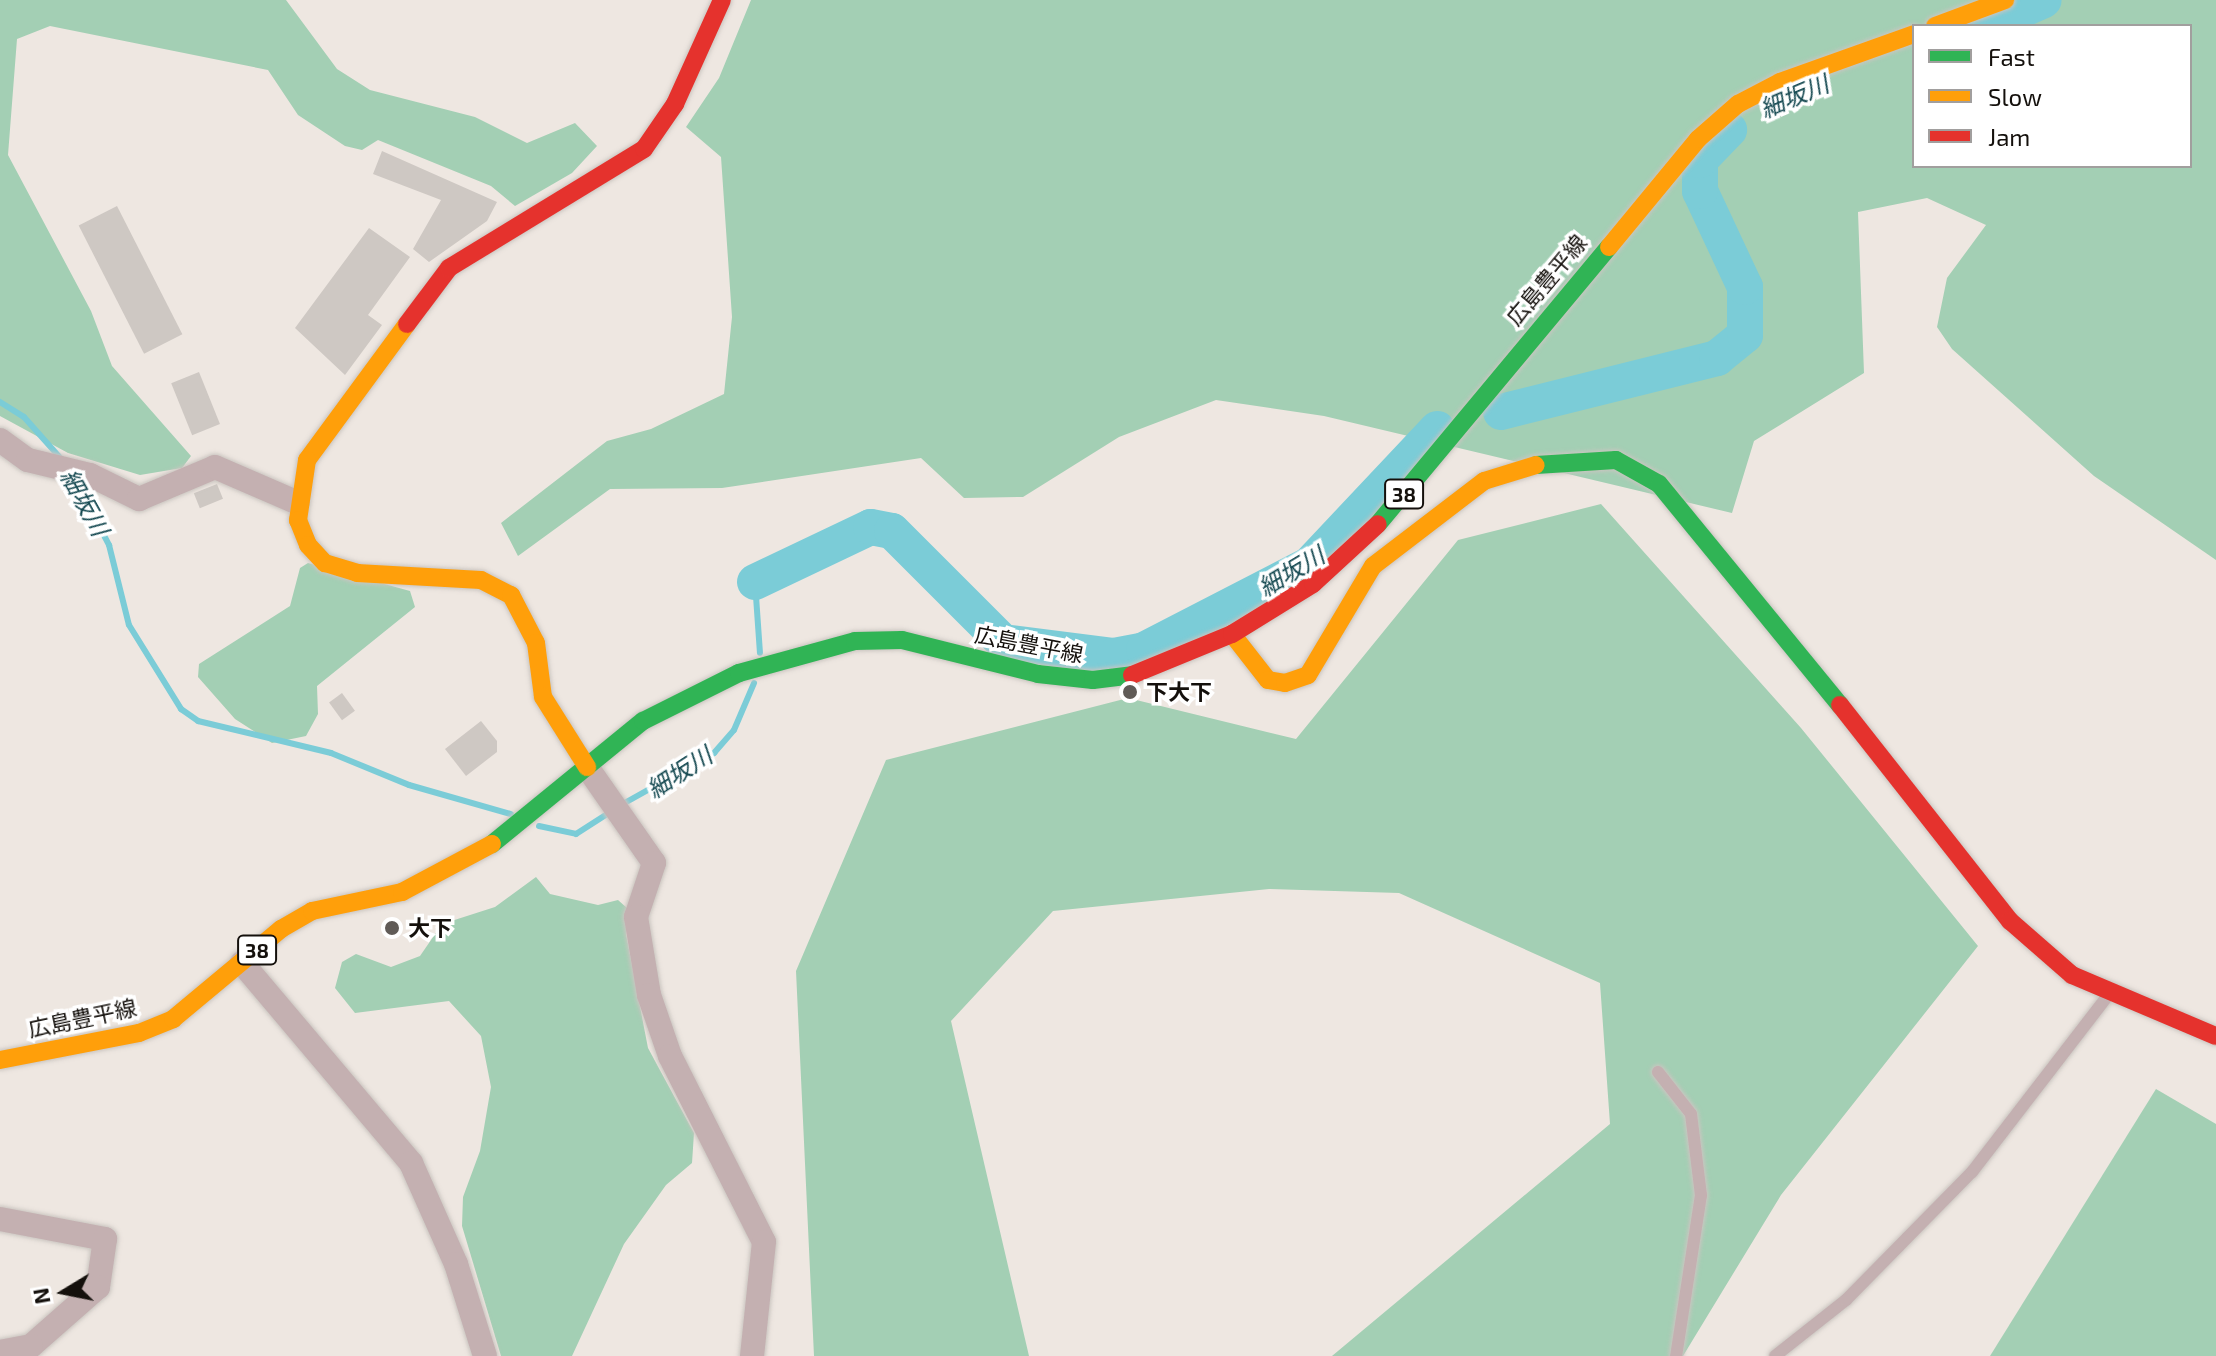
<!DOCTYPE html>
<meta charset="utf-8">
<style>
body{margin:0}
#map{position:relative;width:2216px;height:1356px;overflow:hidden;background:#eee7e1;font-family:"Exo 2","Noto Sans JP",sans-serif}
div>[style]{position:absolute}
.forest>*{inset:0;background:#a3cfb4}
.stream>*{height:6px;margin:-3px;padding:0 3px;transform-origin:3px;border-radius:3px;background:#7bccd7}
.river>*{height:36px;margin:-18px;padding:0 18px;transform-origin:18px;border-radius:18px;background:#7bccd7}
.building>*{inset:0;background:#cec8c3;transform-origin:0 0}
.roads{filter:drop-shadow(0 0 2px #cac5c0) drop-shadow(0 0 2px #cac5c0)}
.lane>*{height:12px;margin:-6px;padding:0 6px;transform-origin:6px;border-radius:6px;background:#c4b0b1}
.street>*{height:24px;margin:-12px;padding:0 12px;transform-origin:12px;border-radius:12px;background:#c4b0b1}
.fast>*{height:18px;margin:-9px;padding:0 9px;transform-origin:9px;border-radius:9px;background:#30b455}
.slow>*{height:18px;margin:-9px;padding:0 9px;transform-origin:9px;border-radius:9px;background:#ff9f0a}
.jam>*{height:18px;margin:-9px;padding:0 9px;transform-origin:9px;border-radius:9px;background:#e5322d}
.dots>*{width:22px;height:22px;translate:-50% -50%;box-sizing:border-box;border:4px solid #fff;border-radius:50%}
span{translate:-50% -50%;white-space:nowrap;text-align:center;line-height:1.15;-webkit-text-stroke:7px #fff;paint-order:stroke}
.shield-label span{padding:2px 6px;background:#fff;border:2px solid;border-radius:6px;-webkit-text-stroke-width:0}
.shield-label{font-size:20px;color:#14100c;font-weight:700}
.street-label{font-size:22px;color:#14100c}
.poi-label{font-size:22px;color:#14100c;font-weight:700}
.left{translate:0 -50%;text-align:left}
.water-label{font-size:24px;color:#144850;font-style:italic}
.legend{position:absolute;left:1912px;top:24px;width:280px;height:144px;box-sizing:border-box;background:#fff;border:2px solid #a19f9e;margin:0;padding:10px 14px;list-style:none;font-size:24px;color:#14100c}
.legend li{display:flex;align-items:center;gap:16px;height:40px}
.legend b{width:40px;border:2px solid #a19f9e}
.north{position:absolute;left:24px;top:1252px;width:80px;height:80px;-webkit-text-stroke:6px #fff;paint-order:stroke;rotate:260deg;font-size:22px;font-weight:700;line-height:32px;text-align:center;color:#14100c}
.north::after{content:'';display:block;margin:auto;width:28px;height:36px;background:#14100c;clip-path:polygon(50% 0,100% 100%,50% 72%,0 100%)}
</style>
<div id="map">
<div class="forest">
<i style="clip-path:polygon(0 0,286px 0,337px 69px,370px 90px,475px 117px,527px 143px,575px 123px,597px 146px,572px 173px,515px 206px,491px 186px,378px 140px,362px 150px,345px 146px,298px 115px,268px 70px,50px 26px,17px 39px,8px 155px,91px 311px,112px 366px,191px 456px,182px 468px,140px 475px,68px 453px,0 416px)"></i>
<i style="clip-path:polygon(evenodd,751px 0,2216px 0,2216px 560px,2094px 476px,1952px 349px,1937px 327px,1947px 278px,1986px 225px,1927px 198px,1858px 212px,1864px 373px,1754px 441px,1732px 513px,1324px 416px,1216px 400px,1119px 437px,1023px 497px,964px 498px,921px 458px,722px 488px,610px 489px,518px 556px,501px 523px,607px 441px,651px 429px,724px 394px,732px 317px,721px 157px,686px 127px,719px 78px,751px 0,1914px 26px,2190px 26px,2190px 166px,1914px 166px,1914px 26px)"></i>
<i style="clip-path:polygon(1601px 504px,1801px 728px,1978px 946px,1781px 1195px,1683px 1356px,1332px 1356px,1610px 1124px,1600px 983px,1399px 893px,1269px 889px,1053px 911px,951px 1021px,1029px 1356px,814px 1356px,796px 971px,886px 760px,1128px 698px,1296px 739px,1458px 540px)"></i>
<i style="clip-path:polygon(308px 563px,410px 591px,415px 607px,317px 686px,318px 714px,306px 736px,272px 743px,235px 719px,198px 677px,199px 664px,290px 606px,300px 568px)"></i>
<i style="clip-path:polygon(536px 877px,550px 894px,598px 905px,618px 900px,627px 908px,626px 934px,648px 1048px,694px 1133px,692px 1163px,666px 1185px,624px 1244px,572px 1356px,501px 1356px,462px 1226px,463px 1197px,480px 1151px,491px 1087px,481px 1036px,449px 1001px,355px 1013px,335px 988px,342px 962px,356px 954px,391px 967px,420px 956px,442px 924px,495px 907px)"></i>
<i style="clip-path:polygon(2156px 1089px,2216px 1124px,2216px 1356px,1990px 1356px)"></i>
</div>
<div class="stream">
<i style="left:0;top:402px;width:28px;rotate:32deg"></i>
<i style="left:24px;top:417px;width:60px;rotate:48.4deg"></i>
<i style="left:74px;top:478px;width:76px;rotate:62.4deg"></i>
<i style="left:109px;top:545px;width:82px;rotate:76deg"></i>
<i style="left:129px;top:625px;width:99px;rotate:58.2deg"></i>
<i style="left:181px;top:709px;width:21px;rotate:35deg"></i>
<i style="left:198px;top:721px;width:137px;rotate:13.5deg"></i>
<i style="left:331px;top:753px;width:84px;rotate:22.3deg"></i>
<i style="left:409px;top:785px;width:106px;rotate:15.9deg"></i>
<i style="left:755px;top:582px;width:71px;rotate:86deg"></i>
<i style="left:621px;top:805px;width:107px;rotate:-29.2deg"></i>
<i style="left:714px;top:753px;width:30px;rotate:-49deg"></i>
<i style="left:734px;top:730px;width:51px;rotate:-66.9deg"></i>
<i style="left:539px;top:826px;width:38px;rotate:12deg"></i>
<i style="left:576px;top:834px;width:43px;rotate:-32.6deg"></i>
</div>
<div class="river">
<i style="left:1985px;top:26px;width:64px;rotate:-23.8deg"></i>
<i style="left:1501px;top:412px;width:223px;rotate:-14deg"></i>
<i style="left:1717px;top:358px;width:36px;rotate:-39deg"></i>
<i style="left:1745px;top:335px;width:48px;rotate:-90deg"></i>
<i style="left:1745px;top:287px;width:106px;rotate:-115.1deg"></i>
<i style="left:1700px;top:191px;width:31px;rotate:-90deg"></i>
<i style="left:1700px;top:160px;width:42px;rotate:-46deg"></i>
<i style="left:755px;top:582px;width:128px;rotate:-25.4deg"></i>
<i style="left:871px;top:527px;width:21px;rotate:11deg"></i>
<i style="left:892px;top:531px;width:157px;rotate:45deg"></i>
<i style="left:1003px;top:642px;width:112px;rotate:7.2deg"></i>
<i style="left:1114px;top:656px;width:31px;rotate:-11deg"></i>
<i style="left:1144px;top:650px;width:186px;rotate:-27.3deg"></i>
<i style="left:1309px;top:565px;width:187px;rotate:-46.7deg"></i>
</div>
<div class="building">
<i style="clip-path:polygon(382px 151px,497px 202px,487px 221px,429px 262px,413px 249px,441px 200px,373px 174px)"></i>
<i style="left:117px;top:206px;width:144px;height:43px;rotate:63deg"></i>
<i style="clip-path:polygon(369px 228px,410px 257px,368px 315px,382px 325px,345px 375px,295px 328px)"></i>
<i style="left:199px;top:372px;width:56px;height:30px;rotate:68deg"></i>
<i style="left:217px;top:484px;width:16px;height:25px;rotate:68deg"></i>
<i style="left:342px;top:693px;width:22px;height:16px;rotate:54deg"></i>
<i style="clip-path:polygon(481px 721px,497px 741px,497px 752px,466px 776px,445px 749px)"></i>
</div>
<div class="roads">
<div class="lane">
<i style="left:1658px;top:1072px;width:53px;rotate:51.8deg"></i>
<i style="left:1691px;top:1114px;width:82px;rotate:83deg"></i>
<i style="left:1701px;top:1195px;width:163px;rotate:98.8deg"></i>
<i style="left:1775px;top:1356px;width:90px;rotate:-38.3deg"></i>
<i style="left:1846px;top:1300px;width:180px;rotate:-45.5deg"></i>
<i style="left:1972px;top:1172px;width:225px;rotate:-52.4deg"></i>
</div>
<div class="street">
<i style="left:0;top:440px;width:34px;rotate:36deg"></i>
<i style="left:28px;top:460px;width:64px;rotate:13.6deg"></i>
<i style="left:90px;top:475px;width:55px;rotate:26.1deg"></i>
<i style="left:139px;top:499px;width:82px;rotate:-22.8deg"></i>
<i style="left:215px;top:467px;width:90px;rotate:23.4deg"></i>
<i style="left:587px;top:767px;width:117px;rotate:55.1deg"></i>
<i style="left:654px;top:863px;width:57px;rotate:108.4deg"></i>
<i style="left:636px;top:917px;width:79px;rotate:80.5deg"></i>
<i style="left:649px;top:995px;width:65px;rotate:71deg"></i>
<i style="left:670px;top:1056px;width:208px;rotate:63.2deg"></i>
<i style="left:764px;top:1242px;width:115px;rotate:96deg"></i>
<i style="left:242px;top:963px;width:262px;rotate:49.8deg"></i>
<i style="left:411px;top:1163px;width:111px;rotate:66deg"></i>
<i style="left:456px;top:1264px;width:96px;rotate:72.5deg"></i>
<i style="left:0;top:1219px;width:107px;rotate:10.8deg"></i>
<i style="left:105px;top:1239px;width:49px;rotate:98.3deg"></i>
<i style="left:98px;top:1287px;width:89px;rotate:138.6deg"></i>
<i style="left:31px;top:1346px;width:32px;rotate:169deg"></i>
</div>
<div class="fast">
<i style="left:1536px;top:465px;width:80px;rotate:-3.6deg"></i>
<i style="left:1616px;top:460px;width:49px;rotate:29.2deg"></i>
<i style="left:1659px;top:484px;width:286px;rotate:50.7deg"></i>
<i style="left:1378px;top:524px;width:361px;rotate:-50.2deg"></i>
<i style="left:492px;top:844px;width:195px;rotate:-39.2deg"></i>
<i style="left:643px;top:721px;width:107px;rotate:-26.6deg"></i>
<i style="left:739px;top:673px;width:120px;rotate:-15.4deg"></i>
<i style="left:855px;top:641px;width:47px;rotate:-1.2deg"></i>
<i style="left:902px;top:640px;width:140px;rotate:14deg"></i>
<i style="left:1038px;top:674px;width:55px;rotate:6.2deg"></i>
<i style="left:1093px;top:680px;width:39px;rotate:-7deg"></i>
</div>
<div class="slow">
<i style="left:1935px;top:26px;width:75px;rotate:-20.4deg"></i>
<i style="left:1609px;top:247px;width:140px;rotate:-50.5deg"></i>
<i style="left:1698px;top:139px;width:53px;rotate:-41.2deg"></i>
<i style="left:1738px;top:104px;width:47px;rotate:-27.6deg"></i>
<i style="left:1780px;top:82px;width:142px;rotate:-19.7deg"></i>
<i style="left:407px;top:324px;width:169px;rotate:126.3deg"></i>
<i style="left:307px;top:460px;width:61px;rotate:98.5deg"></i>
<i style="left:298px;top:520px;width:27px;rotate:68deg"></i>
<i style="left:308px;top:545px;width:25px;rotate:47deg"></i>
<i style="left:325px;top:563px;width:34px;rotate:17deg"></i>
<i style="left:357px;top:573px;width:124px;rotate:3.2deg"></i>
<i style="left:481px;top:580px;width:34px;rotate:27deg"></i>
<i style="left:511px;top:595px;width:54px;rotate:62.5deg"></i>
<i style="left:536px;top:643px;width:54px;rotate:82.6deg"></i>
<i style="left:543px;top:697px;width:83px;rotate:57.8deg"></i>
<i style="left:1232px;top:634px;width:58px;rotate:52deg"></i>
<i style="left:1268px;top:680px;width:17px;rotate:10deg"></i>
<i style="left:1285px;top:683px;width:24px;rotate:-19deg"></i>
<i style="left:1308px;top:675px;width:127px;rotate:-59.2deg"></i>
<i style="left:1373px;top:566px;width:140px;rotate:-37.4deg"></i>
<i style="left:1484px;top:481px;width:54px;rotate:-17.1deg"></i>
<i style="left:0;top:1060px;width:142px;rotate:-11deg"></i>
<i style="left:139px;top:1033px;width:37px;rotate:-22deg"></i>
<i style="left:173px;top:1019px;width:141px;rotate:-39.8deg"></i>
<i style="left:281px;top:929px;width:36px;rotate:-30deg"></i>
<i style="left:312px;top:911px;width:92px;rotate:-11.9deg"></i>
<i style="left:402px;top:892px;width:102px;rotate:-28.1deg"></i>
</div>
<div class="jam">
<i style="left:407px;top:324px;width:70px;rotate:-53.1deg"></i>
<i style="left:449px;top:268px;width:228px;rotate:-31.4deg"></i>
<i style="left:644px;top:149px;width:55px;rotate:-55.4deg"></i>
<i style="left:675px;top:104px;width:114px;rotate:-65.7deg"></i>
<i style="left:1132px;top:675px;width:108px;rotate:-22.3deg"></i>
<i style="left:1232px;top:634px;width:95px;rotate:-31.7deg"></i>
<i style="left:1313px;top:584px;width:88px;rotate:-42.7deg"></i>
<i style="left:1840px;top:705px;width:275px;rotate:51.8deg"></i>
<i style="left:2010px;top:921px;width:82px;rotate:41.1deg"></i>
<i style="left:2072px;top:975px;width:156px;rotate:23deg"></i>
</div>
</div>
<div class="dots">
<i style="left:1130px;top:692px;background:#605b57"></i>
<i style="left:392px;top:928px;background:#605b57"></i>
</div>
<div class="shield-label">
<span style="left:1404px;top:494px">38</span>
<span style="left:257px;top:950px">38</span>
</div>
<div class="street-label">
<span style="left:1546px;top:280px;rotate:-50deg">広島豊平線</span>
<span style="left:1029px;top:644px;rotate:11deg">広島豊平線</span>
<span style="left:82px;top:1018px;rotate:-12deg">広島豊平線</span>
</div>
<div class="poi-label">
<span class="left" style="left:1146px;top:692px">下大下</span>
<span class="left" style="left:408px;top:928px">大下</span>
</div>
<div class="water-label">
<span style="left:1794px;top:96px;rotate:-23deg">細坂川</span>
<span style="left:85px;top:502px;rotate:61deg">細坂川</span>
<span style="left:1291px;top:571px;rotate:-31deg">細坂川</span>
<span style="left:679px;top:772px;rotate:-33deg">細坂川</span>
</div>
<ul class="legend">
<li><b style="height:10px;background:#30b455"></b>Fast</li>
<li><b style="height:10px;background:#ff9f0a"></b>Slow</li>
<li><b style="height:10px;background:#e5322d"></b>Jam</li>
</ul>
<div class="north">N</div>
</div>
